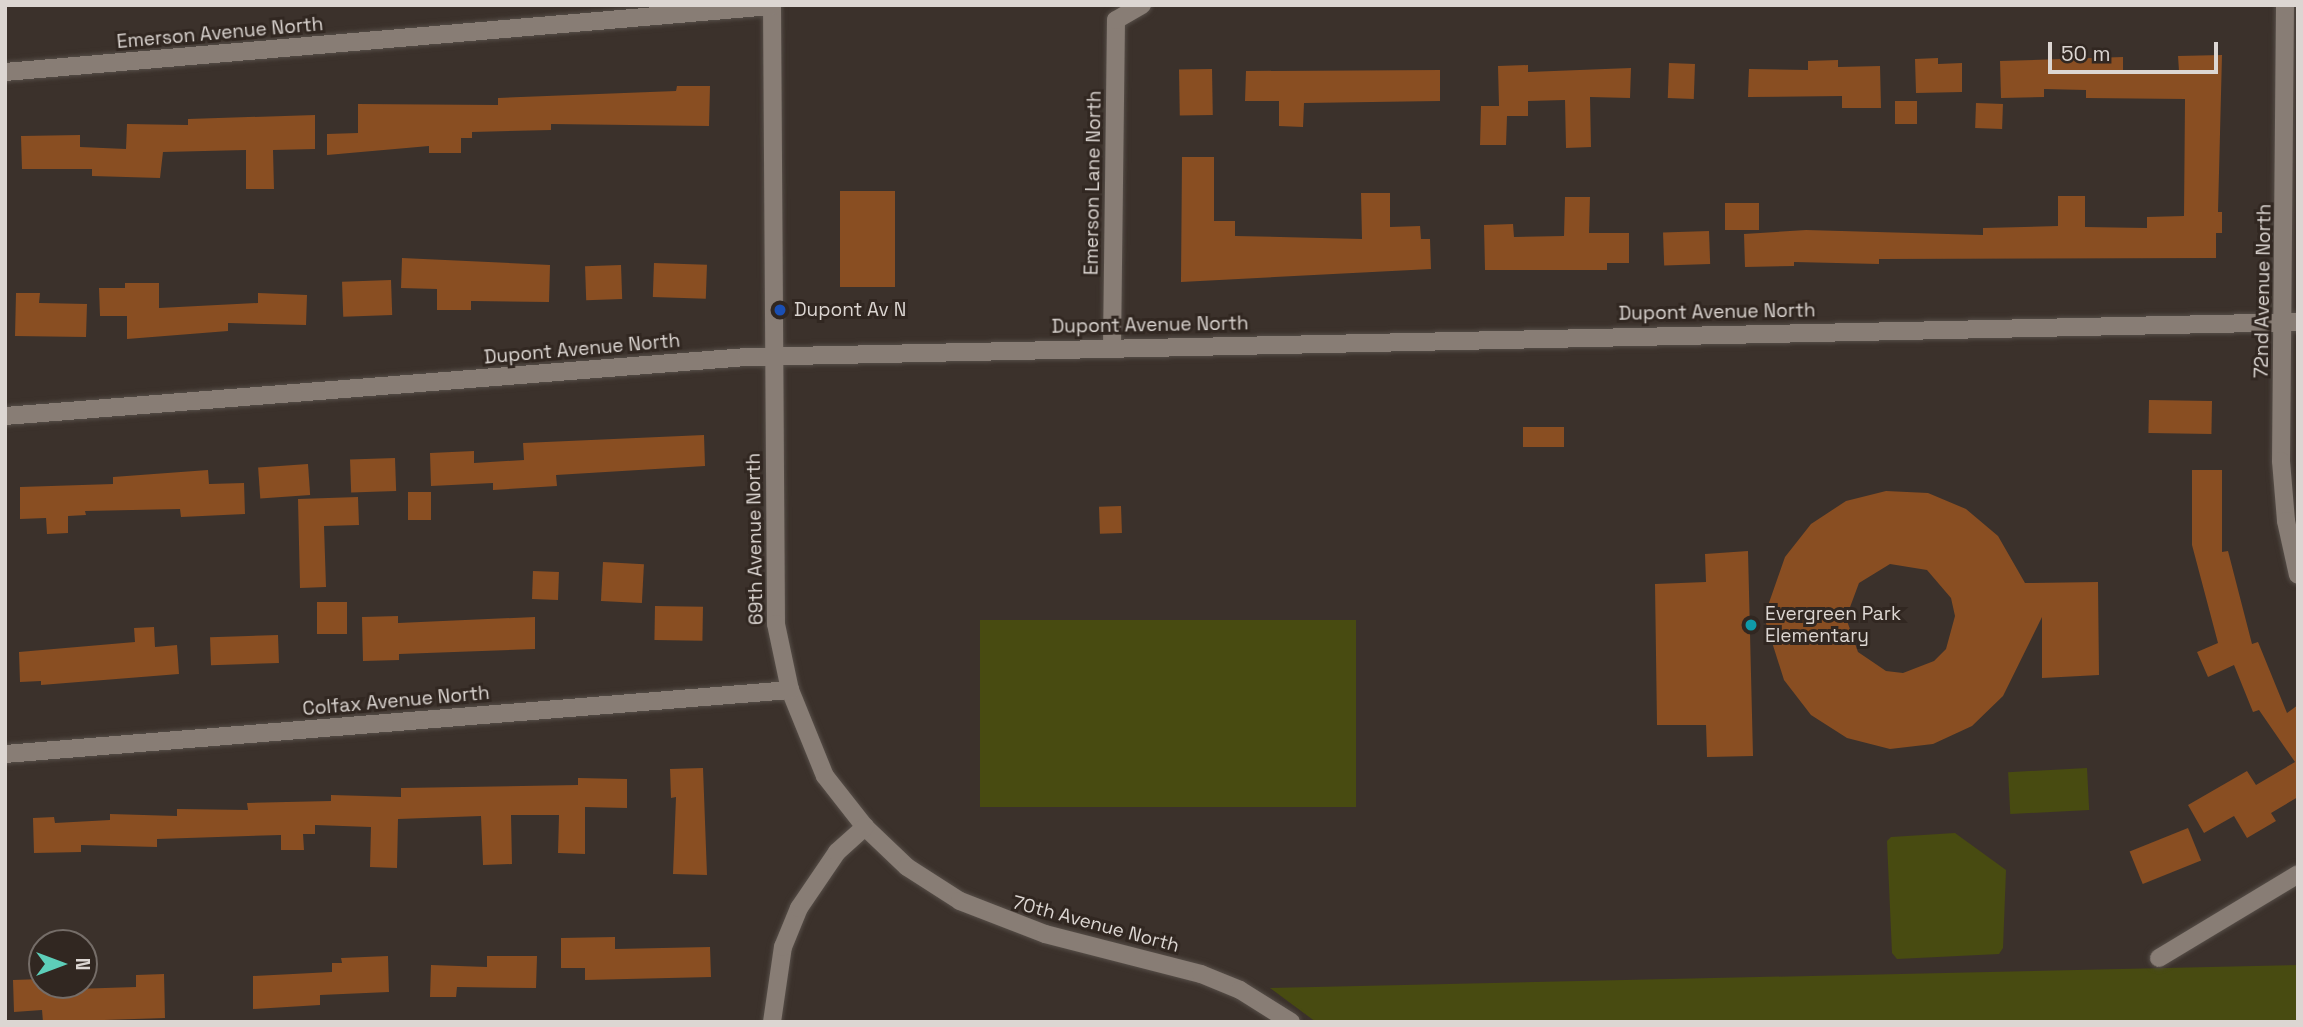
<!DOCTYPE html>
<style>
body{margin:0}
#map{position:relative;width:2303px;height:1027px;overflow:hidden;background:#3b312b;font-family:"Space Grotesk",sans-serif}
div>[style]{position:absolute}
.green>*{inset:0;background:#484b11;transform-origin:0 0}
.building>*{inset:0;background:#894e22;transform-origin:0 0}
.roads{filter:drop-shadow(0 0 2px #564e48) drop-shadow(0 0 2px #564e48)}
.minor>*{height:18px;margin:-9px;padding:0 9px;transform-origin:9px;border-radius:9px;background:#887d75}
.dots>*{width:19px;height:19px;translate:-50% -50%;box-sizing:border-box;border:4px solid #312721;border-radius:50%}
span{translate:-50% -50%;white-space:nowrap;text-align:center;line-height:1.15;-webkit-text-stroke:6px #312721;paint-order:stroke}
.street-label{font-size:19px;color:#dcd6d2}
.poi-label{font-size:19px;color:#dcd6d2}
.left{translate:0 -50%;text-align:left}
.frame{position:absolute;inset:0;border:7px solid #dcd6d2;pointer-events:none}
.north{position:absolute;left:28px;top:929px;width:70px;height:70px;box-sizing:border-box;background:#312721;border:2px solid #756d68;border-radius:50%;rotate:90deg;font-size:19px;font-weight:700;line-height:28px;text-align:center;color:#dcd6d2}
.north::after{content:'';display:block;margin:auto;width:24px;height:32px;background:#5dceb9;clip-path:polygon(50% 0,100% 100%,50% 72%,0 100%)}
.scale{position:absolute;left:2048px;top:42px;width:170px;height:32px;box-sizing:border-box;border:4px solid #dcd6d2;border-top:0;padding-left:9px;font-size:21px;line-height:24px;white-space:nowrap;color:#dcd6d2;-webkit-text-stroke:5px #312721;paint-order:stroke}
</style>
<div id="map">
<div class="green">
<i style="left:980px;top:620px;width:376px;height:187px"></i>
<i style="left:2087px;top:768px;width:42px;height:79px;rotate:87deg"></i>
<i style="clip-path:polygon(1955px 833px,2006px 870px,2003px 948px,1999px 954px,1897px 959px,1892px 953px,1887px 841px,1891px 837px)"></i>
<i style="clip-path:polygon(2298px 965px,2298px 1022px,1316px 1022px,1270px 988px)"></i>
</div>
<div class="building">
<i style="clip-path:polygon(2222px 55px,2218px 212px,2222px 212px,2222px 233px,2216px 233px,2216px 258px,1879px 259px,1879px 264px,1794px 262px,1794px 266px,1745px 267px,1744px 234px,1806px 230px,1983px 235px,1983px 228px,2058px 226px,2058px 196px,2085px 196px,2085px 227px,2147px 228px,2147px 217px,2184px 216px,2185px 99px,2086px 98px,2086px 90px,2044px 89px,2044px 97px,2001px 98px,2000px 61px,2123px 57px,2123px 73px,2179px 71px,2178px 56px)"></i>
<i style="clip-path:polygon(1938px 58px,1938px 64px,1962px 63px,1962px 92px,1916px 93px,1915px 59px)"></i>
<i style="clip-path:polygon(1838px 60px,1838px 67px,1880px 66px,1881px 108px,1842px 108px,1842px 96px,1748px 97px,1749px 69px,1808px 70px,1808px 61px)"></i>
<i style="left:1669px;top:63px;width:26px;height:35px;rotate:2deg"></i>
<i style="clip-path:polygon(1528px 65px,1528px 72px,1631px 68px,1630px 98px,1590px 97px,1591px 147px,1566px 148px,1565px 100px,1528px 101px,1528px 116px,1507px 116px,1506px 145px,1480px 145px,1481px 106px,1499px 106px,1498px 66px)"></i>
<i style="left:1212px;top:69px;width:46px;height:33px;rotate:89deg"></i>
<i style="clip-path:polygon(1440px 70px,1440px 101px,1304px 103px,1303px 127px,1279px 126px,1279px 101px,1245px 101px,1246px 71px)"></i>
<i style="clip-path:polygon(677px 86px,710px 86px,709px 126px,551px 124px,551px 130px,472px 132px,472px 138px,461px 138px,461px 153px,429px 153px,429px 146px,327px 155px,327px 134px,358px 133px,358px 104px,498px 105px,498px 98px,676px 91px)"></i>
<i style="left:1895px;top:101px;width:22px;height:23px"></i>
<i style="left:1976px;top:103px;width:27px;height:25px;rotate:2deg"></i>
<i style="clip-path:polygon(315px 115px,315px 149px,273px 150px,274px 189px,246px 189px,246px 150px,163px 152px,160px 178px,92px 176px,92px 169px,22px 169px,21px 136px,80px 135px,80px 147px,126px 149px,127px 124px,188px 125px,188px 119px)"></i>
<i style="clip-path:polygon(1182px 157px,1214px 157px,1214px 221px,1235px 221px,1235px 236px,1362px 239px,1361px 193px,1390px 193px,1390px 227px,1420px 226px,1421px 239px,1430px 239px,1431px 269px,1181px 282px)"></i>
<i style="left:840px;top:191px;width:55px;height:96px"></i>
<i style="clip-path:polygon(1565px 197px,1590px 197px,1589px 233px,1629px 233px,1629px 263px,1607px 263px,1607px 270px,1485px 270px,1484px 225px,1513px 224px,1514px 237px,1564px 236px)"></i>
<i style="left:1759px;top:203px;width:27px;height:34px;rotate:90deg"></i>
<i style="left:1709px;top:231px;width:33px;height:46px;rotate:88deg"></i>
<i style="clip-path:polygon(402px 258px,550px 265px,549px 302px,471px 301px,471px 310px,437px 310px,437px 289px,401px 288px)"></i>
<i style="left:654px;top:263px;width:53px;height:34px;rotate:2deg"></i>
<i style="left:621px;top:265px;width:34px;height:36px;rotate:88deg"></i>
<i style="left:391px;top:280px;width:35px;height:49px;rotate:88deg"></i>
<i style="clip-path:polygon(125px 283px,159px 283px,159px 308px,258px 303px,258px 293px,307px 295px,306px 325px,228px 323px,228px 331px,127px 339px,127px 316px,100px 316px,99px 288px,125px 288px)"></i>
<i style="clip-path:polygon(16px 293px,40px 293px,39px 303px,87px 304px,86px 337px,15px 336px)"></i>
<i style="left:2149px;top:400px;width:63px;height:33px;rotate:1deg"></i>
<i style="left:1523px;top:427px;width:41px;height:20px"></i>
<i style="clip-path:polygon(704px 435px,705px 466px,556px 475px,557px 486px,493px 490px,493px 483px,431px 486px,430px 453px,474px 451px,474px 463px,524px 460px,523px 443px)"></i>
<i style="left:395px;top:458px;width:33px;height:45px;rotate:88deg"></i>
<i style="left:308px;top:464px;width:31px;height:50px;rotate:86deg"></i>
<i style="clip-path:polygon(208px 470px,209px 484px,244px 483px,245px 514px,181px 517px,180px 509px,85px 511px,86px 515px,68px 516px,68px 533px,47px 534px,46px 518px,20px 519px,20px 487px,113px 484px,113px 477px)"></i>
<i style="clip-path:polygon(2192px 470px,2222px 470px,2222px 552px,2228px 551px,2252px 644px,2258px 642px,2287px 713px,2298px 705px,2298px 797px,2271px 813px,2276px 821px,2247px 838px,2234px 816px,2204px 833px,2188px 805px,2247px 771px,2256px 785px,2295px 762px,2259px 710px,2253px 712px,2234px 665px,2208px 677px,2197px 652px,2218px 643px,2192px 545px)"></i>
<i style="clip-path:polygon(evenodd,1886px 491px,1928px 493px,1966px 509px,1998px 536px,2025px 583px,2098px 582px,2099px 675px,2042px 678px,2042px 617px,2003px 696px,1972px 726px,1933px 744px,1890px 749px,1847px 738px,1811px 715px,1784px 680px,1764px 617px,1785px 557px,1811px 524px,1846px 501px,1886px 491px,1890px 564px,1927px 570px,1951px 598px,1955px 616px,1946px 649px,1934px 661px,1903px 673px,1886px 671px,1858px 652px,1846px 618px,1859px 583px,1890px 564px)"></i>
<i style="left:408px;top:492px;width:23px;height:28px"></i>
<i style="clip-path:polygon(358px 497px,359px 525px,324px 526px,326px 587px,300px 588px,298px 499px)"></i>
<i style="left:1121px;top:506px;width:27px;height:22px;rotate:88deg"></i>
<i style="clip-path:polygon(1748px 551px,1753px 756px,1707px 757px,1706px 725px,1657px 725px,1655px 584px,1706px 582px,1705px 554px)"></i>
<i style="left:603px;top:562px;width:41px;height:39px;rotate:3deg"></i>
<i style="left:533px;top:571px;width:26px;height:28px;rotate:2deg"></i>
<i style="left:347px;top:602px;width:32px;height:30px;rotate:90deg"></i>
<i style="left:655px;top:606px;width:48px;height:34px;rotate:1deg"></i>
<i style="clip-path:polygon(398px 616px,398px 623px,535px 617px,535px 649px,399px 654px,399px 660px,363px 661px,362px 617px)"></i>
<i style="clip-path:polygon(154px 627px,155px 647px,177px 645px,179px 674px,41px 685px,41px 681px,20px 682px,19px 652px,135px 642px,134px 628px)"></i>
<i style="left:278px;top:635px;width:28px;height:68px;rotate:88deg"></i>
<i style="clip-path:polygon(703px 768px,707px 875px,673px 874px,676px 797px,671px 798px,670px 769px)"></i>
<i style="clip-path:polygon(578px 778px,627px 779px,627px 808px,585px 807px,585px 854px,558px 853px,559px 815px,511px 815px,512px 864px,483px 865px,481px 816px,398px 819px,397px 868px,370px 867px,371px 827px,315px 825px,315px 834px,303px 834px,304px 850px,281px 850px,281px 835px,157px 839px,157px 847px,81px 845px,81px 852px,34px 853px,33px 818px,54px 817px,55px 823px,110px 820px,110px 814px,177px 816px,177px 809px,248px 810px,247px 803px,331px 801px,331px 795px,401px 797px,401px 788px,578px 785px)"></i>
<i style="left:2188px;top:828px;width:35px;height:63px;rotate:68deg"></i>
<i style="clip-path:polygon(615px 937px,615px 949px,710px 947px,711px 977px,585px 980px,585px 968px,561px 968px,561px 938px)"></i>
<i style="clip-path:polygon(388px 956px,389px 992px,320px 995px,320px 1005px,253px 1009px,253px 976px,332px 972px,332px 963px,342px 963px,341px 958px)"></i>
<i style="clip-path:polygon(487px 956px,537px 956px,536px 988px,457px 987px,456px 997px,430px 997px,431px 965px,487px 967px)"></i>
<i style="clip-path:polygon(164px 974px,165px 1018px,43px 1022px,42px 1010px,14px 1012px,13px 980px,42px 979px,42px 985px,74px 985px,74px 989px,136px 987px,136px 975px)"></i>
</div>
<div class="roads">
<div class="minor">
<i style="left:772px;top:5px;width:619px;rotate:89.63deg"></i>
<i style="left:776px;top:624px;width:67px;rotate:78deg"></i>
<i style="left:790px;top:690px;width:93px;rotate:67.9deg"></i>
<i style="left:825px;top:776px;width:65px;rotate:51.9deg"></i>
<i style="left:865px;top:827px;width:58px;rotate:43.6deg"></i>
<i style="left:907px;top:867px;width:63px;rotate:32.7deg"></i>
<i style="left:960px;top:901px;width:91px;rotate:21.2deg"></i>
<i style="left:1045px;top:934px;width:161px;rotate:14.4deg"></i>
<i style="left:1201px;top:974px;width:42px;rotate:22.3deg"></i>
<i style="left:1240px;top:990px;width:60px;rotate:32.1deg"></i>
<i style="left:2285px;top:5px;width:456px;rotate:90.5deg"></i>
<i style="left:2281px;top:461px;width:60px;rotate:85.2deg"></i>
<i style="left:2286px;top:521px;width:55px;rotate:77.5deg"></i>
<i style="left:5px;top:72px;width:770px;rotate:-4.92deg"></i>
<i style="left:1112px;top:347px;width:327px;rotate:-89.3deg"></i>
<i style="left:1116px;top:20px;width:30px;rotate:-30deg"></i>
<i style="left:5px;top:416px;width:744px;rotate:-4.55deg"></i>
<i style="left:747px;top:357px;width:1551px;rotate:-1.29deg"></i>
<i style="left:5px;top:754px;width:788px;rotate:-4.66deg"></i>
<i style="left:2159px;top:958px;width:162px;rotate:-31.1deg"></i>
<i style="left:772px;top:1022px;width:76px;rotate:-81.7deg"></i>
<i style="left:783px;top:947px;width:42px;rotate:-67.7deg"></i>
<i style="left:799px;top:908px;width:68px;rotate:-55.8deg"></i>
<i style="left:837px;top:852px;width:38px;rotate:-42deg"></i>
</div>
</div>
<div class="dots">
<i style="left:780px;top:310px;background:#1a4fb4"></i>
<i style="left:1751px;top:625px;background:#0f9aa8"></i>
</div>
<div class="street-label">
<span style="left:220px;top:33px;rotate:-5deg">Emerson Avenue North</span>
<span style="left:1093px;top:183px;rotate:-89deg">Emerson Lane North</span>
<span style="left:2263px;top:291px;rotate:-89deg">72nd Avenue North</span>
<span style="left:1717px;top:312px;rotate:-1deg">Dupont Avenue North</span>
<span style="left:1150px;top:325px;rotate:-1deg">Dupont Avenue North</span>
<span style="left:582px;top:349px;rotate:-5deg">Dupont Avenue North</span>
<span style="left:755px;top:539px;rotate:-91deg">69th Avenue North</span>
<span style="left:396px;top:701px;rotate:-5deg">Colfax Avenue North</span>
<span style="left:1096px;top:924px;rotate:15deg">70th Avenue North</span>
</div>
<div class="poi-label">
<span class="left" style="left:794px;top:310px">Dupont Av N</span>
<span class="left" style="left:1765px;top:625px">Evergreen Park<br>Elementary</span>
</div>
<div class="frame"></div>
<div class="north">N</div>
<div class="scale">50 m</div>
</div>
